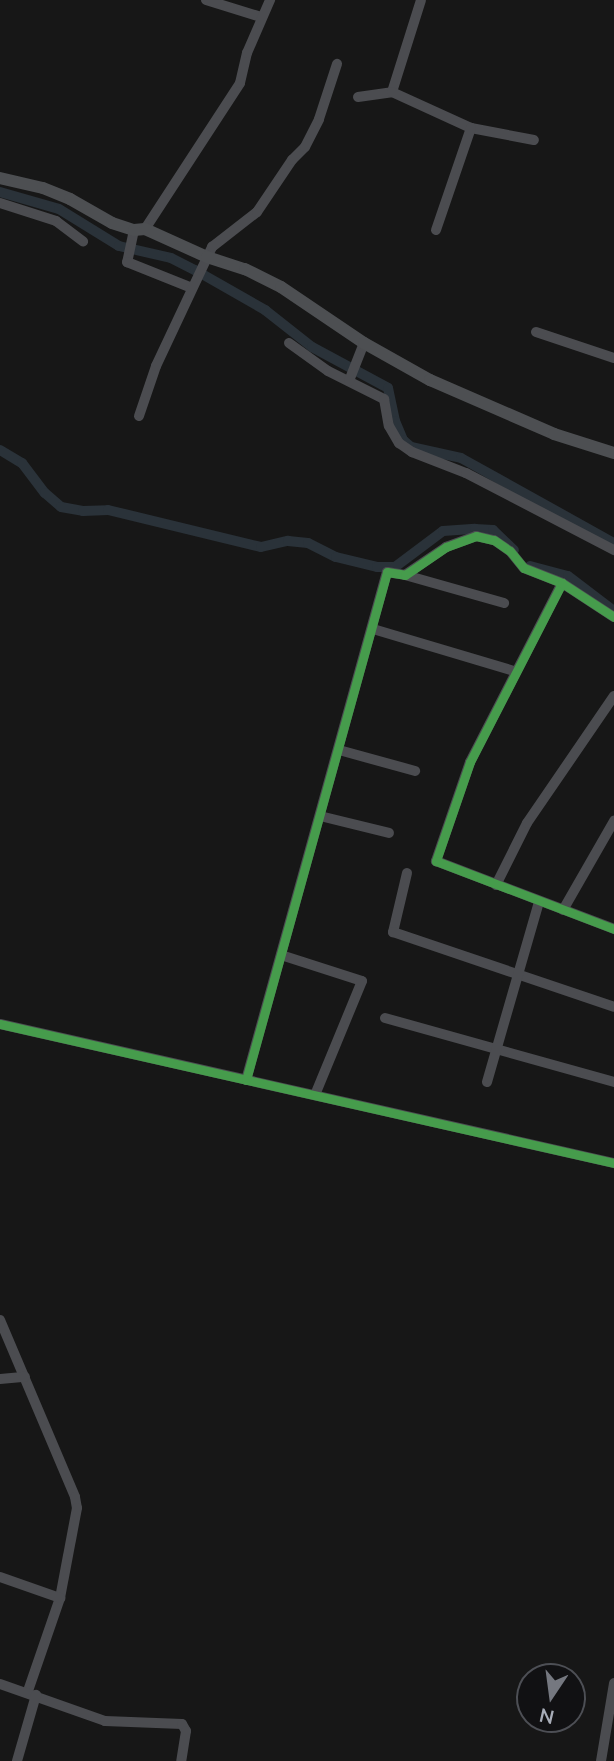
<!DOCTYPE html>
<style>
body{margin:0}
#map{position:relative;width:614px;height:1761px;overflow:hidden;background:#171717;font-family:Mulish,sans-serif}
div>[style]{position:absolute}
.canal>*{height:10px;margin:-5px;padding:0 5px;transform-origin:5px;border-radius:5px;background:#2a3239}
.minor>*{height:10px;margin:-5px;padding:0 5px;transform-origin:5px;border-radius:5px;background:#4b4c50}
.major>*{height:12px;margin:-6px;padding:0 6px;transform-origin:6px;border-radius:6px;background:#4d4f52}
.cycleway>*{height:9px;margin:-4.5px;padding:0 4.5px;transform-origin:4.5px;border-radius:4.5px;background:#469c4c}
span{translate:-50% -50%;white-space:nowrap;text-align:center;line-height:1.15;-webkit-text-stroke:5px #111113;paint-order:stroke}
.north{position:absolute;left:516px;top:1663px;width:70px;height:70px;box-sizing:border-box;background:#111113;border:2px solid #4d4f55;border-radius:50%;rotate:193deg;font-size:19px;font-weight:700;line-height:28px;text-align:center;color:#a8adb8}
.north::after{content:'';display:block;margin:auto;width:24px;height:32px;background:#757880;clip-path:polygon(50% 0,100% 100%,50% 72%,0 100%)}
</style>
<div id="map">
<div class="canal">
<i style="left:0;top:192px;width:61px;rotate:16.1deg"></i>
<i style="left:59px;top:209px;width:70px;rotate:31.7deg"></i>
<i style="left:119px;top:246px;width:53px;rotate:13deg"></i>
<i style="left:171px;top:258px;width:27px;rotate:27deg"></i>
<i style="left:195px;top:270px;width:81px;rotate:29.7deg"></i>
<i style="left:265px;top:310px;width:60px;rotate:38.2deg"></i>
<i style="left:312px;top:347px;width:86px;rotate:28.3deg"></i>
<i style="left:388px;top:388px;width:34px;rotate:78deg"></i>
<i style="left:395px;top:421px;width:21px;rotate:67deg"></i>
<i style="left:403px;top:440px;width:11px;rotate:41deg"></i>
<i style="left:411px;top:447px;width:51px;rotate:12.4deg"></i>
<i style="left:461px;top:458px;width:175px;rotate:29.1deg"></i>
<i style="left:0;top:450px;width:26px;rotate:31deg"></i>
<i style="left:22px;top:463px;width:38px;rotate:53deg"></i>
<i style="left:45px;top:493px;width:21px;rotate:41deg"></i>
<i style="left:61px;top:507px;width:22px;rotate:10deg"></i>
<i style="left:83px;top:511px;width:25px;rotate:-2deg"></i>
<i style="left:108px;top:510px;width:157px;rotate:13.6deg"></i>
<i style="left:261px;top:547px;width:28px;rotate:-13deg"></i>
<i style="left:288px;top:541px;width:20px;rotate:6deg"></i>
<i style="left:308px;top:543px;width:31px;rotate:27deg"></i>
<i style="left:336px;top:557px;width:42px;rotate:13.7deg"></i>
<i style="left:377px;top:567px;width:18px"></i>
<i style="left:395px;top:567px;width:60px;rotate:-36.9deg"></i>
<i style="left:443px;top:531px;width:32px;rotate:-4deg"></i>
<i style="left:475px;top:529px;width:18px;rotate:3deg"></i>
<i style="left:493px;top:530px;width:29px;rotate:44deg"></i>
<i style="left:530px;top:566px;width:39px;rotate:15deg"></i>
<i style="left:568px;top:576px;width:58px;rotate:37.3deg"></i>
</div>
<div class="minor">
<i style="left:206px;top:0;width:58px;rotate:17.2deg"></i>
<i style="left:392px;top:92px;width:96px;rotate:-72.5deg"></i>
<i style="left:358px;top:97px;width:34px;rotate:-8deg"></i>
<i style="left:392px;top:92px;width:87px;rotate:24.5deg"></i>
<i style="left:471px;top:128px;width:64px;rotate:10.8deg"></i>
<i style="left:0;top:203px;width:59px;rotate:17.8deg"></i>
<i style="left:56px;top:221px;width:34px;rotate:37deg"></i>
<i style="left:145px;top:229px;width:174px;rotate:-56.9deg"></i>
<i style="left:240px;top:83px;width:31px;rotate:-77deg"></i>
<i style="left:247px;top:53px;width:58px;rotate:-66.5deg"></i>
<i style="left:134px;top:230px;width:33px;rotate:102deg"></i>
<i style="left:127px;top:262px;width:70px;rotate:21.8deg"></i>
<i style="left:436px;top:230px;width:108px;rotate:-71.1deg"></i>
<i style="left:536px;top:332px;width:82px;rotate:18.4deg"></i>
<i style="left:289px;top:343px;width:48px;rotate:35.7deg"></i>
<i style="left:328px;top:371px;width:63px;rotate:26.6deg"></i>
<i style="left:384px;top:399px;width:27px;rotate:80deg"></i>
<i style="left:389px;top:426px;width:20px;rotate:60deg"></i>
<i style="left:399px;top:443px;width:16px;rotate:35deg"></i>
<i style="left:412px;top:452px;width:58px;rotate:21.3deg"></i>
<i style="left:466px;top:473px;width:167px;rotate:27.5deg"></i>
<i style="left:349px;top:381px;width:41px;rotate:-68.5deg"></i>
<i style="left:139px;top:416px;width:53px;rotate:-71.2deg"></i>
<i style="left:156px;top:366px;width:132px;rotate:-64.8deg"></i>
<i style="left:212px;top:247px;width:57px;rotate:-37.9deg"></i>
<i style="left:257px;top:212px;width:63px;rotate:-56.1deg"></i>
<i style="left:292px;top:160px;width:18px;rotate:-45deg"></i>
<i style="left:305px;top:147px;width:31px;rotate:-63deg"></i>
<i style="left:319px;top:119px;width:58px;rotate:-71.9deg"></i>
<i style="left:405px;top:575px;width:103px;rotate:15.8deg"></i>
<i style="left:562px;top:583px;width:201px;rotate:117.2deg"></i>
<i style="left:470px;top:762px;width:105px;rotate:109deg"></i>
<i style="left:436px;top:861px;width:191px;rotate:20.9deg"></i>
<i style="left:373px;top:629px;width:147px;rotate:16.6deg"></i>
<i style="left:339px;top:750px;width:79px;rotate:15.4deg"></i>
<i style="left:320px;top:816px;width:71px;rotate:13.8deg"></i>
<i style="left:407px;top:873px;width:61px;rotate:103.3deg"></i>
<i style="left:393px;top:932px;width:233px;rotate:18.7deg"></i>
<i style="left:496px;top:885px;width:69px;rotate:-63.4deg"></i>
<i style="left:527px;top:823px;width:154px;rotate:-55.6deg"></i>
<i style="left:563px;top:910px;width:103px;rotate:-60.2deg"></i>
<i style="left:281px;top:955px;width:85px;rotate:17.8deg"></i>
<i style="left:362px;top:981px;width:123px;rotate:112.4deg"></i>
<i style="left:385px;top:1018px;width:238px;rotate:15.6deg"></i>
<i style="left:0;top:1024px;width:630px;rotate:12.76deg"></i>
<i style="left:246px;top:1080px;width:527px;rotate:-74.49deg"></i>
<i style="left:387px;top:572px;width:18px;rotate:9deg"></i>
<i style="left:405px;top:575px;width:50px;rotate:-34.3deg"></i>
<i style="left:446px;top:547px;width:32px;rotate:-20deg"></i>
<i style="left:476px;top:536px;width:18px;rotate:13deg"></i>
<i style="left:494px;top:540px;width:19px;rotate:35deg"></i>
<i style="left:510px;top:551px;width:22px;rotate:51deg"></i>
<i style="left:524px;top:568px;width:41px;rotate:21.5deg"></i>
<i style="left:562px;top:583px;width:62px;rotate:33.2deg"></i>
<i style="left:487px;top:1082px;width:187px;rotate:-73.9deg"></i>
<i style="left:0;top:1320px;width:192px;rotate:67deg"></i>
<i style="left:75px;top:1497px;width:11px;rotate:80deg"></i>
<i style="left:77px;top:1508px;width:92px;rotate:100.7deg"></i>
<i style="left:60px;top:1598px;width:98px;rotate:109deg"></i>
<i style="left:0;top:1379px;width:25px;rotate:-5deg"></i>
<i style="left:0;top:1577px;width:64px;rotate:19.3deg"></i>
<i style="left:0;top:1684px;width:111px;rotate:19.4deg"></i>
<i style="left:105px;top:1721px;width:77px;rotate:2.2deg"></i>
<i style="left:182px;top:1724px;width:8px;rotate:60deg"></i>
<i style="left:186px;top:1731px;width:30px;rotate:99deg"></i>
<i style="left:17px;top:1761px;width:69px;rotate:-73.9deg"></i>
<i style="left:601px;top:1761px;width:79px;rotate:-80.5deg"></i>
</div>
<div class="major">
<i style="left:0;top:178px;width:44px;rotate:13.1deg"></i>
<i style="left:43px;top:188px;width:29px;rotate:22deg"></i>
<i style="left:70px;top:199px;width:48px;rotate:29.7deg"></i>
<i style="left:112px;top:223px;width:23px;rotate:18deg"></i>
<i style="left:134px;top:230px;width:11px;rotate:-5deg"></i>
<i style="left:145px;top:229px;width:68px;rotate:24.3deg"></i>
<i style="left:207px;top:257px;width:40px;rotate:18deg"></i>
<i style="left:245px;top:269px;width:40px;rotate:26.6deg"></i>
<i style="left:281px;top:287px;width:100px;rotate:34deg"></i>
<i style="left:364px;top:343px;width:76px;rotate:29.3deg"></i>
<i style="left:430px;top:380px;width:135px;rotate:23.5deg"></i>
<i style="left:554px;top:434px;width:63px;rotate:17.6deg"></i>
</div>
<div class="cycleway">
<i style="left:562px;top:583px;width:201px;rotate:117.2deg"></i>
<i style="left:470px;top:762px;width:105px;rotate:109deg"></i>
<i style="left:436px;top:861px;width:191px;rotate:20.9deg"></i>
<i style="left:0;top:1024px;width:630px;rotate:12.76deg"></i>
<i style="left:246px;top:1080px;width:527px;rotate:-74.49deg"></i>
<i style="left:387px;top:572px;width:18px;rotate:9deg"></i>
<i style="left:405px;top:575px;width:50px;rotate:-34.3deg"></i>
<i style="left:446px;top:547px;width:32px;rotate:-20deg"></i>
<i style="left:476px;top:536px;width:18px;rotate:13deg"></i>
<i style="left:494px;top:540px;width:19px;rotate:35deg"></i>
<i style="left:510px;top:551px;width:22px;rotate:51deg"></i>
<i style="left:524px;top:568px;width:41px;rotate:21.5deg"></i>
<i style="left:562px;top:583px;width:62px;rotate:33.2deg"></i>
</div>
<div class="north">N</div>
</div>
